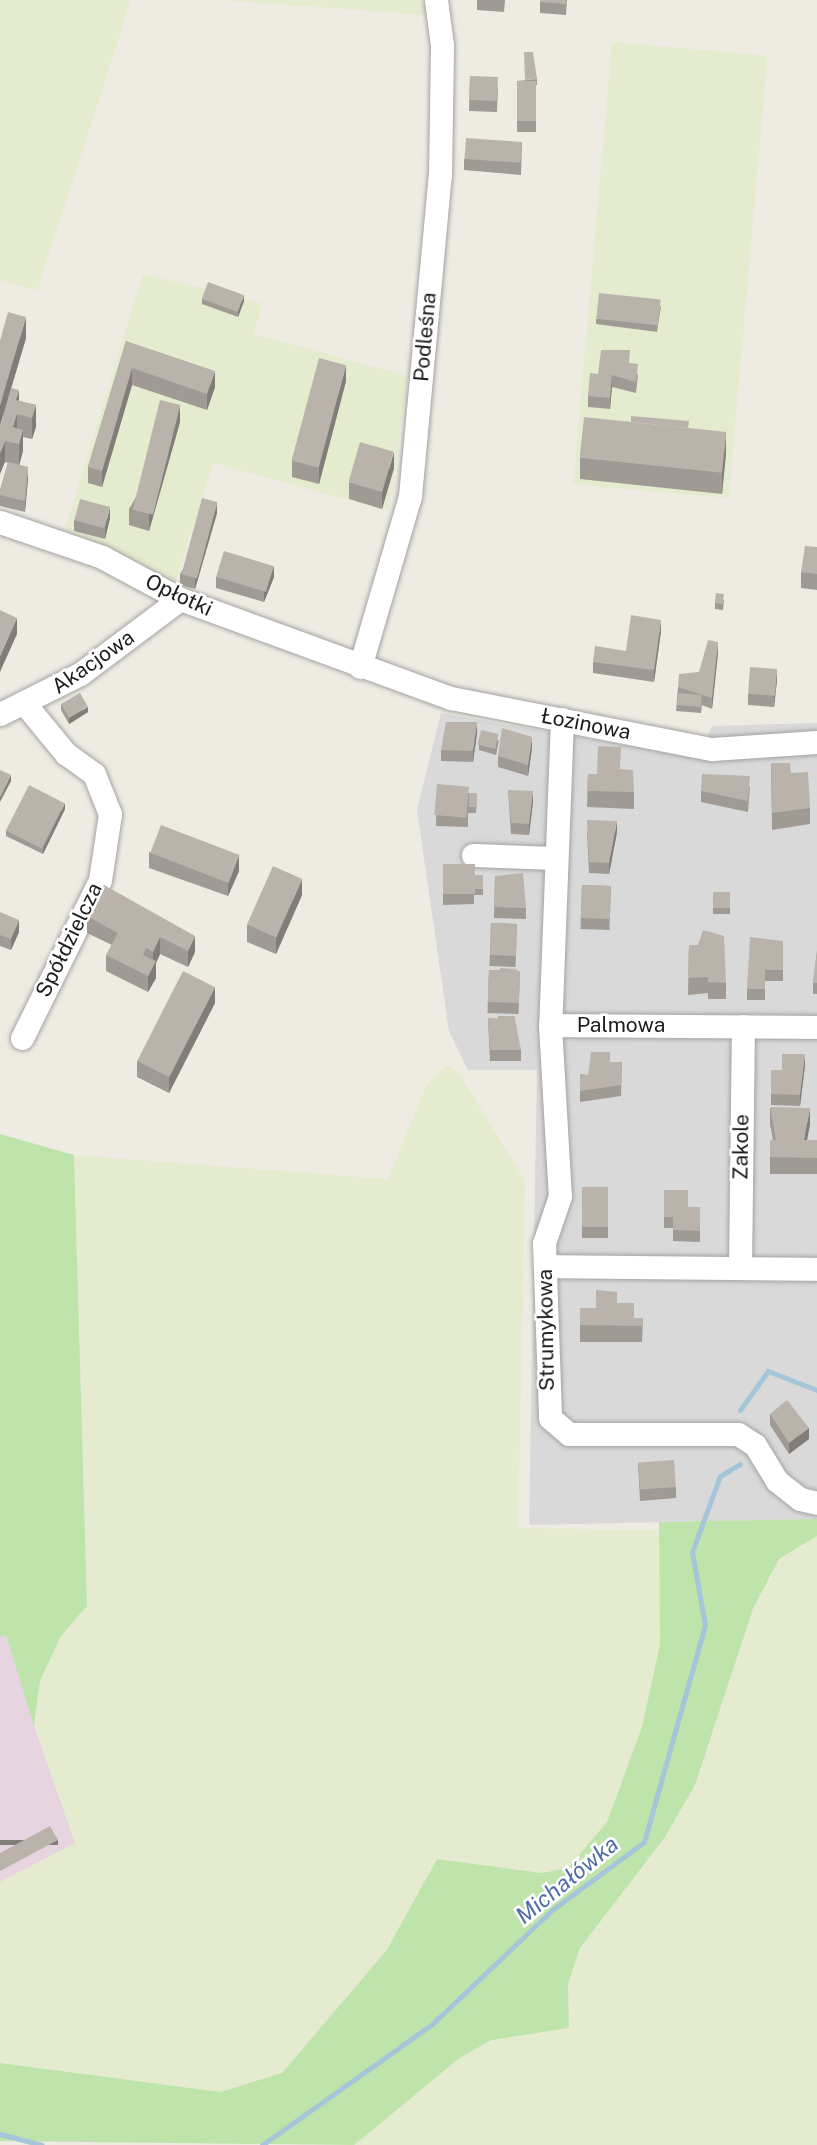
<!DOCTYPE html>
<meta charset="utf-8">
<style>
body{margin:0}
#map{position:relative;width:817px;height:2145px;overflow:hidden;background:#edebe2;font-family:"Public Sans",sans-serif}
div>[style]{position:absolute}
.residential>*{inset:0;background:#dad9d9}
.industrial>*{inset:0;background:#e6d5e0}
.farmland>*{inset:0;background:#e5ebcf;transform-origin:0 0}
.grass>*{inset:0;background:#bfe4ab}
.stream>*{height:5px;margin:-2.5px;padding:0 2.5px;transform-origin:2.5px;border-radius:2.5px;background:#a5c5d8}
.roads{filter:drop-shadow(0 0 2px #a3a3a3) drop-shadow(0 0 2px #a3a3a3)}
.minor>*{height:23px;margin:-11.5px;padding:0 11.5px;transform-origin:11.5px;border-radius:11.5px;background:#fff}
.wall>*{inset:0;background:#9f9a94;transform-origin:0 0}
.shaded-wall>*{inset:0;background:#827d78;transform-origin:0 0}
.building>*{inset:0;background:#b9b3ac;transform-origin:0 0}
span{translate:-50% -50%;white-space:nowrap;text-align:center;line-height:1.15;-webkit-text-stroke:5px #fff;paint-order:stroke}
.street-label{font-size:21px;color:#1c1c1c}
.water-label{font-size:23px;color:#4f6ea5;font-style:italic}
</style>
<div id="map">
<div class="residential">
<i style="clip-path:polygon(441px 713px,696px 758px,712px 726px,817px 723px,817px 1519px,529px 1525px,537px 1070px,468px 1070px,449px 1031px,417px 810px)"></i>
</div>
<div class="industrial">
<i style="clip-path:polygon(6px 1635px,76px 1843px,0 1882px,0 1637px)"></i>
</div>
<div class="farmland">
<i style="clip-path:polygon(0 0,131px 0,37px 291px,0 280px)"></i>
<i style="clip-path:polygon(221px 0,423px 0,428px 15px)"></i>
<i style="left:612px;top:42px;width:156px;height:444px;rotate:5deg"></i>
<i style="clip-path:polygon(143px 274px,262px 303px,254px 334px,407px 376px,389px 511px,214px 463px,174px 585px,65px 530px)"></i>
<i style="clip-path:polygon(447px 1065px,459px 1073px,525px 1181px,518px 1528px,660px 1530px,660px 1644px,642px 1727px,607px 1822px,568px 1868px,542px 1873px,437px 1859px,386px 1951px,282px 2073px,220px 2092px,0 2063px,0 1882px,75px 1843px,34px 1726px,40px 1681px,61px 1636px,87px 1606px,74px 1155px,388px 1179px,427px 1084px)"></i>
<i style="clip-path:polygon(817px 1536px,817px 2145px,354px 2145px,461px 2057px,492px 2040px,569px 2028px,568px 1984px,580px 1948px,665px 1837px,695px 1785px,753px 1609px,779px 1559px)"></i>
</div>
<div class="grass">
<i style="clip-path:polygon(0 1134px,74px 1155px,87px 1606px,61px 1636px,40px 1681px,34px 1726px,6px 1635px,0 1637px)"></i>
<i style="clip-path:polygon(817px 1519px,817px 1536px,779px 1559px,753px 1609px,695px 1785px,665px 1837px,580px 1948px,568px 1984px,569px 2028px,492px 2040px,461px 2057px,354px 2145px,0 2141px,0 2063px,220px 2092px,282px 2073px,386px 1951px,437px 1859px,542px 1873px,568px 1868px,607px 1822px,642px 1727px,660px 1644px,659px 1522px)"></i>
</div>
<div class="stream">
<i style="left:740px;top:1410px;width:48px;rotate:-54.3deg"></i>
<i style="left:768px;top:1371px;width:53px;rotate:21.2deg"></i>
<i style="left:0;top:2134px;width:43px;rotate:14.7deg"></i>
<i style="left:262px;top:2145px;width:207px;rotate:-35.4deg"></i>
<i style="left:431px;top:2025px;width:167px;rotate:-43.5deg"></i>
<i style="left:552px;top:1910px;width:114px;rotate:-36.5deg"></i>
<i style="left:644px;top:1842px;width:225px;rotate:-74.3deg"></i>
<i style="left:705px;top:1625px;width:74px;rotate:-100.1deg"></i>
<i style="left:692px;top:1552px;width:81px;rotate:-69.8deg"></i>
<i style="left:720px;top:1476px;width:23px;rotate:-31deg"></i>
</div>
<div class="roads">
<div class="minor">
<i style="left:0;top:522px;width:108px;rotate:18.9deg"></i>
<i style="left:102px;top:557px;width:89px;rotate:28.3deg"></i>
<i style="left:180px;top:599px;width:289px;rotate:20.1deg"></i>
<i style="left:451px;top:698px;width:266px;rotate:11.1deg"></i>
<i style="left:712px;top:749px;width:105px;rotate:-3.8deg"></i>
<i style="left:360px;top:667px;width:178px;rotate:-73.7deg"></i>
<i style="left:410px;top:496px;width:322px;rotate:-84.7deg"></i>
<i style="left:440px;top:175px;width:130px;rotate:-89.1deg"></i>
<i style="left:442px;top:45px;width:45px;rotate:-97.6deg"></i>
<i style="left:0;top:714px;width:89px;rotate:-26.6deg"></i>
<i style="left:80px;top:674px;width:125px;rotate:-36.9deg"></i>
<i style="left:562px;top:719px;width:306px;rotate:92.2deg"></i>
<i style="left:550px;top:1025px;width:171px;rotate:86.7deg"></i>
<i style="left:560px;top:1196px;width:50px;rotate:108.8deg"></i>
<i style="left:544px;top:1243px;width:175px;rotate:88deg"></i>
<i style="left:550px;top:1418px;width:25px;rotate:40deg"></i>
<i style="left:569px;top:1434px;width:169px"></i>
<i style="left:738px;top:1434px;width:20px;rotate:33deg"></i>
<i style="left:755px;top:1445px;width:42px;rotate:58.6deg"></i>
<i style="left:777px;top:1481px;width:29px;rotate:38deg"></i>
<i style="left:800px;top:1499px;width:17px;rotate:13deg"></i>
<i style="left:473px;top:855px;width:82px;rotate:2.1deg"></i>
<i style="left:550px;top:1025px;width:267px;rotate:0.4deg"></i>
<i style="left:22px;top:1038px;width:176px;rotate:-63.7deg"></i>
<i style="left:100px;top:880px;width:67px;rotate:-81.4deg"></i>
<i style="left:110px;top:814px;width:43px;rotate:-111.8deg"></i>
<i style="left:94px;top:774px;width:34px;rotate:-144deg"></i>
<i style="left:66px;top:754px;width:65px;rotate:-129.4deg"></i>
<i style="left:545px;top:1266px;width:272px;rotate:0.6deg"></i>
<i style="left:740px;top:1268px;width:242px;rotate:-89.3deg"></i>
</div>
</div>
<div class="wall">
<i style="clip-path:polygon(477px 0,505px 0,504px 12px,477px 10px)"></i>
<i style="clip-path:polygon(540px 0,567px 0,566px 15px,540px 13px)"></i>
<i style="clip-path:polygon(470px 76px,498px 88px,497px 112px,469px 111px)"></i>
<i style="clip-path:polygon(537px 79px,537px 85px,536px 85px,536px 132px,517px 132px,517px 81px)"></i>
<i style="clip-path:polygon(522px 142px,521px 175px,464px 170px,464px 159px)"></i>
<i style="clip-path:polygon(202px 299px,244px 301px,238px 317px,202px 304px)"></i>
<i style="clip-path:polygon(661px 306px,657px 332px,596px 324px,596px 319px)"></i>
<i style="clip-path:polygon(26px 338px,11px 388px,19px 401px,36px 405px,36px 427px,32px 439px,23px 437px,23px 451px,19px 465px,28px 478px,25px 512px,0 506px,0 490px,8px 463px,5px 462px,0 341px)"></i>
<i style="clip-path:polygon(126px 341px,215px 387px,207px 410px,132px 385px,102px 487px,88px 483px,88px 467px)"></i>
<i style="clip-path:polygon(630px 363px,638px 375px,636px 393px,612px 387px,610px 409px,588px 407px,588px 396px,598px 374px)"></i>
<i style="clip-path:polygon(346px 381px,319px 484px,292px 477px,292px 460px)"></i>
<i style="clip-path:polygon(180px 422px,149px 531px,129px 525px,129px 509px)"></i>
<i style="clip-path:polygon(689px 428px,726px 453px,722px 494px,580px 479px,580px 458px)"></i>
<i style="clip-path:polygon(394px 468px,382px 509px,349px 499px,349px 483px)"></i>
<i style="clip-path:polygon(217px 513px,195px 589px,180px 585px,180px 574px)"></i>
<i style="clip-path:polygon(110px 518px,105px 539px,74px 531px,74px 520px)"></i>
<i style="clip-path:polygon(817px 547px,817px 590px,801px 588px,801px 572px)"></i>
<i style="clip-path:polygon(216px 577px,274px 577px,264px 602px,216px 588px)"></i>
<i style="clip-path:polygon(724px 600px,723px 610px,715px 609px,715px 603px)"></i>
<i style="clip-path:polygon(661px 631px,654px 682px,593px 673px,593px 662px,626px 651px)"></i>
<i style="clip-path:polygon(718px 653px,712px 709px,702px 705px,701px 713px,676px 711px,678px 687px,699px 672px)"></i>
<i style="clip-path:polygon(777px 680px,774px 707px,748px 705px,748px 694px)"></i>
<i style="clip-path:polygon(61px 704px,88px 712px,69px 724px,61px 710px)"></i>
<i style="clip-path:polygon(477px 733px,473px 762px,441px 761px,441px 750px)"></i>
<i style="clip-path:polygon(499px 740px,496px 755px,479px 750px,479px 745px)"></i>
<i style="clip-path:polygon(532px 748px,528px 776px,498px 767px,498px 756px)"></i>
<i style="clip-path:polygon(771px 763px,791px 773px,810px 808px,810px 824px,772px 830px)"></i>
<i style="clip-path:polygon(620px 769px,634px 792px,634px 809px,587px 807px,588px 774px,597px 774px)"></i>
<i style="clip-path:polygon(437px 784px,469px 793px,477px 793px,476px 813px,468px 813px,468px 827px,436px 826px)"></i>
<i style="clip-path:polygon(750px 787px,748px 812px,701px 802px,701px 791px)"></i>
<i style="clip-path:polygon(508px 790px,533px 802px,529px 835px,511px 834px)"></i>
<i style="clip-path:polygon(65px 809px,43px 854px,6px 836px,6px 830px)"></i>
<i style="clip-path:polygon(587px 831px,617px 832px,609px 874px,589px 873px)"></i>
<i style="clip-path:polygon(149px 852px,239px 871px,228px 896px,149px 868px)"></i>
<i style="clip-path:polygon(443px 864px,475px 875px,483px 875px,483px 895px,474px 895px,474px 890px,474px 904px,443px 905px)"></i>
<i style="clip-path:polygon(495px 876px,526px 908px,526px 919px,494px 918px)"></i>
<i style="clip-path:polygon(104px 885px,195px 952px,188px 967px,160px 954px,156px 963px,156px 978px,148px 992px,106px 971px,106px 955px,112px 945px,87px 933px,87px 916px)"></i>
<i style="left:582px;top:885px;width:29px;height:44px;rotate:2deg"></i>
<i style="left:713px;top:892px;width:17px;height:22px"></i>
<i style="clip-path:polygon(302px 895px,276px 954px,247px 942px,247px 925px)"></i>
<i style="clip-path:polygon(0 912px,19px 932px,11px 950px,0 946px)"></i>
<i style="left:491px;top:923px;width:26px;height:43px;rotate:2deg"></i>
<i style="clip-path:polygon(783px 941px,783px 981px,765px 981px,765px 1000px,747px 1000px,747px 989px)"></i>
<i style="clip-path:polygon(689px 945px,726px 983px,726px 999px,708px 999px,708px 993px,688px 995px)"></i>
<i style="clip-path:polygon(817px 951px,817px 994px,813px 994px,813px 983px)"></i>
<i style="left:489px;top:970px;width:31px;height:43px;rotate:2deg"></i>
<i style="clip-path:polygon(215px 1003px,169px 1093px,137px 1077px,137px 1061px)"></i>
<i style="clip-path:polygon(488px 1018px,521px 1050px,521px 1061px,490px 1061px)"></i>
<i style="clip-path:polygon(610px 1062px,622px 1062px,621px 1096px,580px 1102px,580px 1074px,588px 1075px)"></i>
<i style="clip-path:polygon(805px 1065px,800px 1106px,771px 1105px,771px 1070px,782px 1070px)"></i>
<i style="clip-path:polygon(770px 1107px,810px 1124px,807px 1140px,817px 1140px,817px 1174px,770px 1174px,770px 1140px,773px 1140px,770px 1124px)"></i>
<i style="left:582px;top:1187px;width:26px;height:51px"></i>
<i style="clip-path:polygon(664px 1190px,688px 1207px,700px 1207px,700px 1242px,673px 1241px,673px 1228px,664px 1228px)"></i>
<i style="clip-path:polygon(617px 1303px,634px 1318px,643px 1318px,642px 1342px,580px 1342px,580px 1308px,596px 1308px)"></i>
<i style="clip-path:polygon(770px 1414px,809px 1439px,789px 1454px,770px 1425px)"></i>
<i style="clip-path:polygon(638px 1463px,676px 1487px,676px 1498px,640px 1501px)"></i>
</div>
<div class="shaded-wall">
<i style="clip-path:polygon(244px 295px,244px 301px,238px 317px,238px 312px)"></i>
<i style="clip-path:polygon(26px 317px,26px 338px,0 426px,0 405px)"></i>
<i style="clip-path:polygon(346px 365px,346px 381px,319px 484px,319px 467px)"></i>
<i style="clip-path:polygon(132px 368px,132px 385px,102px 487px,102px 471px)"></i>
<i style="clip-path:polygon(215px 371px,215px 387px,207px 410px,207px 394px)"></i>
<i style="clip-path:polygon(612px 375px,612px 387px,610px 409px,610px 398px)"></i>
<i style="clip-path:polygon(19px 390px,19px 412px,17px 414px,17px 435px,13px 427px,16px 400px)"></i>
<i style="clip-path:polygon(36px 405px,36px 427px,32px 439px,32px 418px)"></i>
<i style="clip-path:polygon(180px 405px,180px 422px,149px 531px,149px 514px)"></i>
<i style="clip-path:polygon(23px 430px,23px 451px,19px 466px,19px 444px)"></i>
<i style="clip-path:polygon(726px 432px,726px 453px,722px 494px,722px 472px)"></i>
<i style="clip-path:polygon(5px 441px,5px 462px,0 474px,0 453px)"></i>
<i style="clip-path:polygon(394px 452px,394px 468px,382px 509px,382px 493px)"></i>
<i style="clip-path:polygon(28px 467px,28px 478px,25px 512px,25px 501px)"></i>
<i style="clip-path:polygon(217px 502px,217px 513px,195px 589px,195px 578px)"></i>
<i style="clip-path:polygon(110px 507px,110px 518px,105px 539px,105px 528px)"></i>
<i style="clip-path:polygon(274px 566px,274px 577px,264px 602px,264px 591px)"></i>
<i style="clip-path:polygon(17px 618px,17px 634px,0 672px,0 656px)"></i>
<i style="clip-path:polygon(661px 620px,661px 631px,654px 682px,654px 670px)"></i>
<i style="clip-path:polygon(718px 642px,718px 653px,712px 709px,712px 698px)"></i>
<i style="clip-path:polygon(777px 669px,777px 680px,774px 707px,774px 696px)"></i>
<i style="clip-path:polygon(88px 707px,88px 712px,69px 724px,69px 718px)"></i>
<i style="clip-path:polygon(477px 722px,477px 733px,473px 762px,473px 751px)"></i>
<i style="clip-path:polygon(532px 737px,532px 748px,528px 776px,528px 765px)"></i>
<i style="clip-path:polygon(11px 775px,11px 781px,0 802px,0 797px)"></i>
<i style="clip-path:polygon(533px 791px,533px 802px,529px 835px,529px 824px)"></i>
<i style="clip-path:polygon(65px 803px,65px 809px,43px 854px,43px 849px)"></i>
<i style="clip-path:polygon(617px 821px,617px 832px,609px 874px,609px 863px)"></i>
<i style="clip-path:polygon(239px 855px,239px 871px,228px 896px,228px 880px)"></i>
<i style="clip-path:polygon(302px 879px,302px 895px,276px 954px,276px 938px)"></i>
<i style="clip-path:polygon(19px 920px,19px 932px,11px 950px,11px 939px)"></i>
<i style="clip-path:polygon(195px 936px,195px 952px,188px 967px,188px 951px)"></i>
<i style="clip-path:polygon(160px 937px,160px 954px,156px 963px,156px 978px,148px 992px,148px 976px,153px 967px,153px 952px)"></i>
<i style="clip-path:polygon(215px 987px,215px 1003px,169px 1093px,169px 1077px)"></i>
<i style="clip-path:polygon(805px 1054px,805px 1065px,800px 1106px,800px 1095px)"></i>
<i style="clip-path:polygon(810px 1108px,810px 1124px,804px 1156px,804px 1140px)"></i>
<i style="clip-path:polygon(809px 1428px,809px 1439px,789px 1454px,789px 1443px)"></i>
<i style="left:58px;top:1840px;width:5px;height:66px;rotate:90deg"></i>
</div>
<div class="building">
<i style="clip-path:polygon(540px 0,566px 0,566px 4px,540px 2px)"></i>
<i style="clip-path:polygon(524px 52px,533px 52px,537px 79px,525px 80px)"></i>
<i style="left:470px;top:76px;width:28px;height:24px;rotate:2deg"></i>
<i style="left:517px;top:81px;width:19px;height:40px"></i>
<i style="left:466px;top:138px;width:56px;height:21px;rotate:4deg"></i>
<i style="left:208px;top:282px;width:38px;height:18px;rotate:20deg"></i>
<i style="left:599px;top:293px;width:62px;height:26px;rotate:6deg"></i>
<i style="clip-path:polygon(8px 312px,26px 317px,0 405px,0 341px)"></i>
<i style="clip-path:polygon(126px 341px,215px 371px,207px 394px,132px 368px,102px 471px,88px 467px)"></i>
<i style="clip-path:polygon(601px 350px,630px 350px,629px 363px,638px 364px,636px 382px,612px 375px,610px 398px,588px 396px,590px 373px,598px 374px)"></i>
<i style="left:319px;top:358px;width:28px;height:106px;rotate:15deg"></i>
<i style="clip-path:polygon(11px 388px,19px 390px,16px 400px,36px 405px,32px 418px,17px 414px,13px 427px,23px 430px,19px 444px,5px 441px,0 453px,0 424px,1px 424px)"></i>
<i style="left:160px;top:400px;width:21px;height:113px;rotate:14deg"></i>
<i style="clip-path:polygon(631px 416px,689px 421px,688px 428px,631px 422px)"></i>
<i style="left:584px;top:417px;width:143px;height:41px;rotate:6deg"></i>
<i style="left:360px;top:442px;width:35px;height:42px;rotate:16deg"></i>
<i style="clip-path:polygon(8px 462px,28px 467px,25px 501px,0 495px,0 490px)"></i>
<i style="left:202px;top:498px;width:16px;height:79px;rotate:15deg"></i>
<i style="left:80px;top:499px;width:31px;height:22px;rotate:15deg"></i>
<i style="clip-path:polygon(805px 546px,817px 547px,817px 574px,801px 572px)"></i>
<i style="left:224px;top:551px;width:52px;height:27px;rotate:17deg"></i>
<i style="left:716px;top:593px;width:8px;height:10px;rotate:7deg"></i>
<i style="clip-path:polygon(0 610px,17px 618px,0 656px)"></i>
<i style="clip-path:polygon(631px 615px,661px 620px,654px 670px,593px 662px,595px 646px,626px 651px)"></i>
<i style="clip-path:polygon(708px 640px,718px 642px,712px 698px,678px 687px,679px 674px,699px 672px)"></i>
<i style="left:750px;top:667px;width:27px;height:27px;rotate:4deg"></i>
<i style="left:80px;top:693px;width:16px;height:22px;rotate:60deg"></i>
<i style="left:678px;top:693px;width:24px;height:12px;rotate:5deg"></i>
<i style="clip-path:polygon(446px 722px,477px 722px,473px 751px,441px 750px)"></i>
<i style="clip-path:polygon(502px 728px,532px 737px,528px 765px,498px 756px)"></i>
<i style="left:481px;top:730px;width:18px;height:15px;rotate:13deg"></i>
<i style="clip-path:polygon(598px 746px,621px 747px,620px 769px,633px 770px,634px 792px,587px 791px,588px 774px,597px 774px)"></i>
<i style="clip-path:polygon(771px 763px,790px 763px,791px 773px,808px 772px,810px 808px,772px 813px)"></i>
<i style="clip-path:polygon(0 770px,11px 775px,0 797px)"></i>
<i style="clip-path:polygon(702px 774px,750px 776px,748px 801px,701px 791px)"></i>
<i style="left:437px;top:784px;width:32px;height:31px;rotate:5deg"></i>
<i style="left:29px;top:785px;width:40px;height:51px;rotate:27deg"></i>
<i style="clip-path:polygon(508px 790px,533px 791px,529px 824px,511px 823px)"></i>
<i style="left:469px;top:793px;width:8px;height:14px"></i>
<i style="clip-path:polygon(587px 820px,617px 821px,609px 863px,589px 862px)"></i>
<i style="left:161px;top:825px;width:84px;height:30px;rotate:21deg"></i>
<i style="left:443px;top:864px;width:32px;height:30px"></i>
<i style="left:273px;top:866px;width:32px;height:64px;rotate:24deg"></i>
<i style="clip-path:polygon(523px 873px,526px 908px,494px 907px,495px 876px)"></i>
<i style="left:475px;top:875px;width:8px;height:14px"></i>
<i style="clip-path:polygon(104px 885px,195px 936px,188px 951px,160px 937px,153px 952px,146px 948px,143px 955px,156px 961px,148px 976px,106px 955px,118px 933px,87px 916px)"></i>
<i style="left:582px;top:885px;width:29px;height:33px;rotate:2deg"></i>
<i style="left:713px;top:892px;width:17px;height:16px"></i>
<i style="clip-path:polygon(0 912px,19px 920px,11px 939px,0 935px)"></i>
<i style="left:491px;top:923px;width:26px;height:32px;rotate:2deg"></i>
<i style="clip-path:polygon(703px 930px,724px 936px,726px 983px,708px 982px,708px 977px,688px 978px,689px 945px,698px 945px)"></i>
<i style="clip-path:polygon(750px 937px,783px 941px,783px 970px,765px 970px,765px 989px,747px 989px)"></i>
<i style="clip-path:polygon(817px 951px,817px 983px,813px 983px)"></i>
<i style="clip-path:polygon(500px 968px,517px 969px,517px 971px,500px 971px)"></i>
<i style="left:489px;top:970px;width:31px;height:32px;rotate:2deg"></i>
<i style="left:183px;top:971px;width:36px;height:101px;rotate:27deg"></i>
<i style="left:498px;top:1016px;width:17px;height:3px"></i>
<i style="clip-path:polygon(488px 1018px,515px 1019px,521px 1050px,490px 1050px)"></i>
<i style="clip-path:polygon(591px 1052px,610px 1052px,610px 1062px,622px 1062px,621px 1085px,580px 1091px,580px 1074px,588px 1075px)"></i>
<i style="clip-path:polygon(782px 1054px,805px 1054px,800px 1095px,771px 1094px,771px 1070px,782px 1070px)"></i>
<i style="clip-path:polygon(770px 1107px,810px 1108px,804px 1140px,817px 1140px,817px 1158px,770px 1157px,770px 1140px,776px 1140px)"></i>
<i style="left:582px;top:1187px;width:26px;height:40px"></i>
<i style="clip-path:polygon(664px 1190px,688px 1190px,688px 1207px,700px 1207px,700px 1231px,673px 1230px,673px 1217px,664px 1217px)"></i>
<i style="clip-path:polygon(596px 1290px,617px 1292px,617px 1303px,634px 1303px,634px 1318px,643px 1318px,642px 1326px,580px 1325px,580px 1308px,596px 1308px)"></i>
<i style="clip-path:polygon(787px 1400px,809px 1428px,789px 1443px,770px 1414px)"></i>
<i style="left:674px;top:1460px;width:27px;height:36px;rotate:86deg"></i>
<i style="clip-path:polygon(50px 1826px,58px 1840px,0 1871px,0 1853px)"></i>
</div>
<div class="street-label">
<span style="left:425px;top:337px;rotate:-85deg">Podleśna</span>
<span style="left:179px;top:595px;rotate:25deg">Opłotki</span>
<span style="left:93px;top:662px;rotate:-35deg">Akacjowa</span>
<span style="left:586px;top:724px;rotate:11deg">Łozinowa</span>
<span style="left:69px;top:940px;rotate:-64deg">Spółdzielcza</span>
<span style="left:621px;top:1025px">Palmowa</span>
<span style="left:741px;top:1147px;rotate:-89deg">Zakole</span>
<span style="left:546px;top:1330px;rotate:-91deg">Strumykowa</span>
</div>
<div class="water-label">
<span style="left:567px;top:1880px;rotate:-39deg">Michałówka</span>
</div>
</div>
